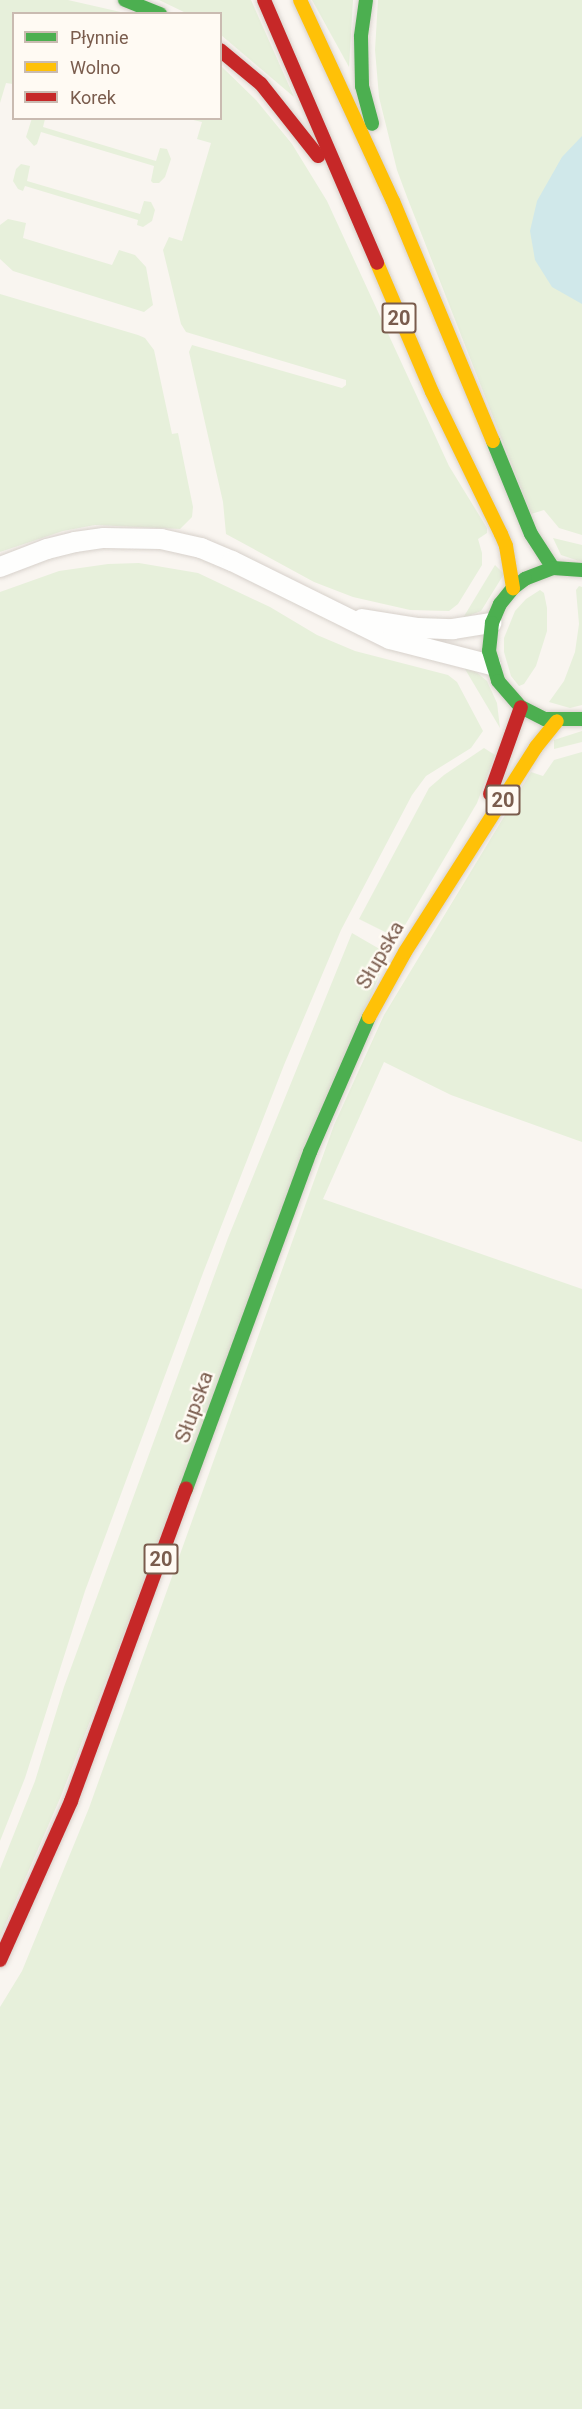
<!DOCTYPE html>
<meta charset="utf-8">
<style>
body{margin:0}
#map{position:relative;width:582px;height:2409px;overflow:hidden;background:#f9f5f0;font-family:Roboto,sans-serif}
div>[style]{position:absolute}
.green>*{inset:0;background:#e7f0db}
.water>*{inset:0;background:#d0e8ea}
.roads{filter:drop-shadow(0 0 2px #d7d1cb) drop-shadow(0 0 2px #d7d1cb)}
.street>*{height:20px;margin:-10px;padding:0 10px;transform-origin:10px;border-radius:10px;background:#fefefd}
.fast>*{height:14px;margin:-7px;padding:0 7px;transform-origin:7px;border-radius:7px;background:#4caf50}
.slow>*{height:14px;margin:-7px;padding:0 7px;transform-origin:7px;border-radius:7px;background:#ffc107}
.jam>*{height:14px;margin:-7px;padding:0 7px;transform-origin:7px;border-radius:7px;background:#c62828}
span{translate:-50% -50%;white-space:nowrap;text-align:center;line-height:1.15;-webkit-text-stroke:4.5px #fffaf3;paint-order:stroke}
.shield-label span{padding:2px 4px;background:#fffaf3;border:2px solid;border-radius:4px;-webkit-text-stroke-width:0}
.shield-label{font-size:20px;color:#7a5c4d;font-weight:700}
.street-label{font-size:21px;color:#7a5c4d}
.legend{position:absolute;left:12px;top:12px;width:210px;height:108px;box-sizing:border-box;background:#fffaf3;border:2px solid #cabbb1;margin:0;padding:8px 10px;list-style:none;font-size:18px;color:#7a5c4d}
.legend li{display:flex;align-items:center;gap:12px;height:30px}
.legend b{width:30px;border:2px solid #cabbb1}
</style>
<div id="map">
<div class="green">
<i style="clip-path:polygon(0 0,68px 0,125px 13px,14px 14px,13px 84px,6px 83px,0 103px)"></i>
<i style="clip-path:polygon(159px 0,251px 0,294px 97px,221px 35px,220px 14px,186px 13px)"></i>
<i style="clip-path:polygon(312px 0,353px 0,349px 67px)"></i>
<i style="clip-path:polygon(378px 0,582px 0,582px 535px,559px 528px,544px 510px,531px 514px,407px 197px,397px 170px,379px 97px,375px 50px)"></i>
<i style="clip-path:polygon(221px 66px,256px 100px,292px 144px,327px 201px,449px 466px,487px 528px,487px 533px,478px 539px,482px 553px,482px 565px,458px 604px,449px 611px,410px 610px,353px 597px,314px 582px,226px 534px,223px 502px,189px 352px,192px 345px,342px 388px,346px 385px,346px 380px,186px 332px,181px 324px,163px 250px,169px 237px,182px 241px,211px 143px,197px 139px,202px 122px,189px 119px,220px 118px)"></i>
<i style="clip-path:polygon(32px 118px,45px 119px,43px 127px,156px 161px,160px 148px,167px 149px,171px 159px,165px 177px,159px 183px,153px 183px,151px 181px,154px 166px,41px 132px,37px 144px,34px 146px,26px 137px)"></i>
<i style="clip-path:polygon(21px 164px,30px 166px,27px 181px,140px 214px,144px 201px,151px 202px,155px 210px,152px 221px,143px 227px,137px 225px,138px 220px,25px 186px,23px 191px,18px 189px,13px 181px,16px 169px)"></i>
<i style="clip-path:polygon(8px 219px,26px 223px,23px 238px,112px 265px,119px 250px,135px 255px,146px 267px,153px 305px,144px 312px,13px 271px,0 259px,0 225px)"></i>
<i style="clip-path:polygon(0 294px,138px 335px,145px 338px,154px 350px,172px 434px,178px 433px,193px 507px,192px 517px,180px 529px,95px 525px,63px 531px,0 552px)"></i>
<i style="clip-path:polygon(553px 538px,582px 545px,582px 562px,561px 555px)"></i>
<i style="clip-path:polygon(139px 563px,198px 573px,270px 607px,317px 635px,355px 651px,448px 675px,457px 682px,483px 731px,471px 748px,426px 776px,412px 795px,341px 930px,284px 1065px,203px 1273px,85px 1591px,25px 1778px,0 1841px,0 592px,59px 571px,108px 564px)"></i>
<i style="clip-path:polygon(495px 565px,504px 574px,481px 611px,463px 618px)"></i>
<i style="clip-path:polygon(579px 586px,582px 587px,582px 705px,570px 708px,549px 702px,564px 681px,575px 652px,579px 624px,576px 590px)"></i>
<i style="clip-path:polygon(540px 590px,544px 593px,547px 608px,547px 631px,536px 666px,524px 684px,519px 686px,511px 676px,504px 652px,504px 638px,515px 611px,526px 599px)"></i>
<i style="clip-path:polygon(462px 664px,475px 671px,487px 681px,497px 703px,500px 728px)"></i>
<i style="clip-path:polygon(582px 731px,582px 742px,554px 749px,554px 740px)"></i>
<i style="clip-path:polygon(484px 748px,495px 755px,477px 803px,401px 932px,391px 935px,359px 919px,429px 788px,444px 775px)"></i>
<i style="clip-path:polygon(582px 752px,582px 1142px,451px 1095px,384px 1062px,323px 1199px,582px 1289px,582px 2409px,0 2409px,0 2007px,22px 1971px,89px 1808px,334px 1125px,384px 1015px,531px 772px,543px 776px,554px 760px)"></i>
<i style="clip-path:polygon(352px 933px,383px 951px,384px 963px,61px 1796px,0 1937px,0 1869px,35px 1781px,64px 1687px,228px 1238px)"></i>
</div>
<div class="water">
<i style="clip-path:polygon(582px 136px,582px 304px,552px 287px,535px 260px,530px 231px,537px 201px,562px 157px)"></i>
</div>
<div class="roads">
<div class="street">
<i style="left:0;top:567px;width:50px;rotate:-21deg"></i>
<i style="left:47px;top:549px;width:29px;rotate:-14deg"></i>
<i style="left:75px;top:542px;width:29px;rotate:-8deg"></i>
<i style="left:104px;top:538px;width:57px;rotate:1deg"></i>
<i style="left:161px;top:539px;width:41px;rotate:12.7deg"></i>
<i style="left:201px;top:548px;width:34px;rotate:23deg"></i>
<i style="left:232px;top:561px;width:176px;rotate:26.3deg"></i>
<i style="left:390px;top:639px;width:104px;rotate:14.4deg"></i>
<i style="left:362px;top:619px;width:57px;rotate:9.1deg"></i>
<i style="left:418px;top:628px;width:35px;rotate:2deg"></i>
<i style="left:453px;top:629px;width:39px;rotate:-9deg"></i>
</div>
<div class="fast">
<i style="left:125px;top:0;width:38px;rotate:22deg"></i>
<i style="left:366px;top:0;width:37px;rotate:98deg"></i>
<i style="left:361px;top:37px;width:49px;rotate:88.8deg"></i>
<i style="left:362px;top:86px;width:39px;rotate:75deg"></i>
<i style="left:493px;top:441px;width:100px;rotate:67.8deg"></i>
<i style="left:531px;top:534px;width:40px;rotate:57.1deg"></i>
<i style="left:582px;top:570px;width:29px;rotate:-176deg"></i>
<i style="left:553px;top:568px;width:30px;rotate:159deg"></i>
<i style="left:525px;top:579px;width:15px;rotate:143deg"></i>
<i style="left:513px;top:588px;width:21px;rotate:129deg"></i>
<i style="left:500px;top:604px;width:21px;rotate:113deg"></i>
<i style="left:492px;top:623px;width:28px;rotate:96deg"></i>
<i style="left:489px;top:651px;width:31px;rotate:73deg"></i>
<i style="left:498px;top:681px;width:35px;rotate:49deg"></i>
<i style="left:521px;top:707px;width:27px;rotate:27deg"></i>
<i style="left:545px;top:719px;width:37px"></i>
<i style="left:186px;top:1489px;width:359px;rotate:-69.8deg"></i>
<i style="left:310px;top:1152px;width:147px;rotate:-66.4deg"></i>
</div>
<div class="slow">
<i style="left:300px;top:0;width:221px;rotate:65.2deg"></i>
<i style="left:393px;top:201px;width:260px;rotate:67.4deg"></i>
<i style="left:377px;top:263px;width:140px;rotate:66.9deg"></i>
<i style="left:432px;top:392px;width:158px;rotate:64.1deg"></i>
<i style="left:501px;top:534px;width:13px;rotate:67deg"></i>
<i style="left:506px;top:546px;width:43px;rotate:80.5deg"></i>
<i style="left:369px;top:1017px;width:74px;rotate:-61deg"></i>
<i style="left:405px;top:952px;width:243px;rotate:-57.4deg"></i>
<i style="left:536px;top:747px;width:33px;rotate:-51deg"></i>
</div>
<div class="jam">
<i style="left:264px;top:0;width:286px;rotate:66.7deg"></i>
<i style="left:220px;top:50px;width:53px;rotate:39.7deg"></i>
<i style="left:261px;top:84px;width:92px;rotate:51.6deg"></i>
<i style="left:490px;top:794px;width:92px;rotate:-70.4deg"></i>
<i style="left:0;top:1960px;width:174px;rotate:-65.9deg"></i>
<i style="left:71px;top:1801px;width:333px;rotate:-69.8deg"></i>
</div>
</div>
<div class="shield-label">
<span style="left:399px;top:318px">20</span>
<span style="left:503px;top:800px">20</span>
<span style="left:161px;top:1559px">20</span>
</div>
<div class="street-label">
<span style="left:380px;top:955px;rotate:-60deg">Słupska</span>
<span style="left:194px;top:1407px;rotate:-70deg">Słupska</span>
</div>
<ul class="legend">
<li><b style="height:8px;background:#4caf50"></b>Płynnie</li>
<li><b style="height:8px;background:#ffc107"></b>Wolno</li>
<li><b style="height:8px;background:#c62828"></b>Korek</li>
</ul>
</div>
